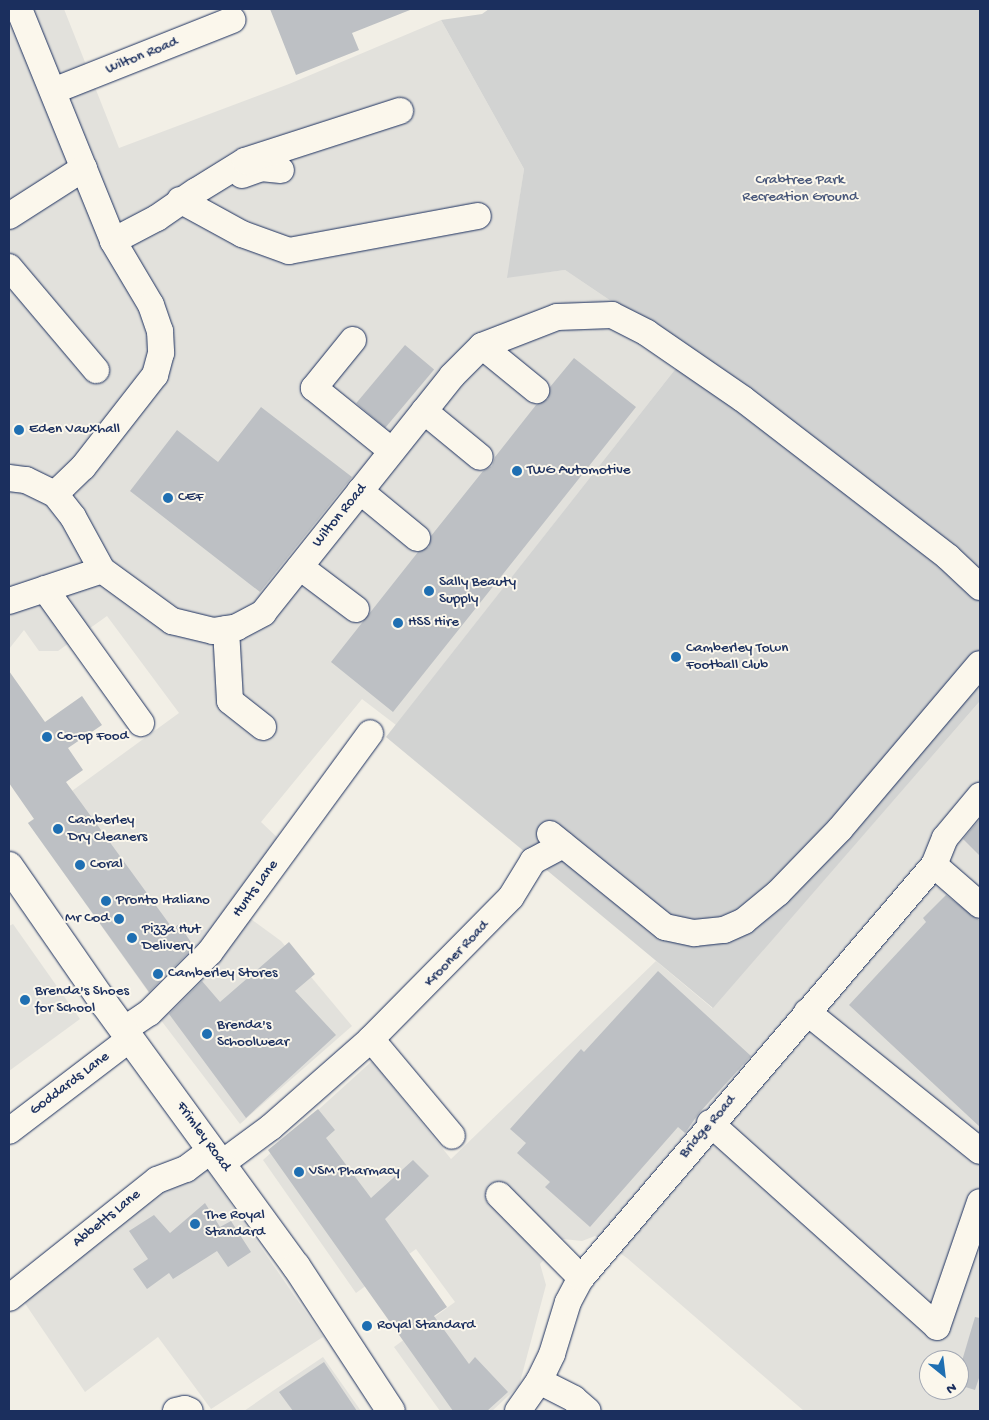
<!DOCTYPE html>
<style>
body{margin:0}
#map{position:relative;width:989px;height:1420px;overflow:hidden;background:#f2efe6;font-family:"Gochi Hand",sans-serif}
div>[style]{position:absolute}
.built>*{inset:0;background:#e2e1dc}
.green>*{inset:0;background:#d2d3d2}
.building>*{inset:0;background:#bdc0c4;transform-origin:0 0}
.roads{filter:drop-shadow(0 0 1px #1b2f5e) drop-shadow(0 0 1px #1b2f5e)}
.minor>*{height:26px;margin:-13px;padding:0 13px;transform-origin:13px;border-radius:13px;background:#fbf7ec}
.major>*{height:28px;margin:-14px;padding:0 14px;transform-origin:14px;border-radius:14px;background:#fbf7ec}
.dots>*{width:14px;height:14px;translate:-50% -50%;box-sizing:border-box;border:2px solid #fbf7ec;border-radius:50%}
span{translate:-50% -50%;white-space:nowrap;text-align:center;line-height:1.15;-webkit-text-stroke:4px #fbf7ec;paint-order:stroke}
.street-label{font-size:15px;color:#1b2f5e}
.park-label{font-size:15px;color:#49587b}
.poi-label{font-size:15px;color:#1b2f5e}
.left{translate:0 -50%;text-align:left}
.right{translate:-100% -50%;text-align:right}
.frame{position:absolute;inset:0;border:10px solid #1b2f5e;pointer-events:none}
.north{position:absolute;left:919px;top:1350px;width:50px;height:50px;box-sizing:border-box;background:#fbf7ec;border:1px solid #a1a7b3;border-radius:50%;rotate:151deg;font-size:14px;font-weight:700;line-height:20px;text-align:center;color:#1b2f5e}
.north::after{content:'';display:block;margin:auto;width:18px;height:22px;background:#1f6fb2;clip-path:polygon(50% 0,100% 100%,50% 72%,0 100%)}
</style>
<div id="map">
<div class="built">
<i style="clip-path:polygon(9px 9px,64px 9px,119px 148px,289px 84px,441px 20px,524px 169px,508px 277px,565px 270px,688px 353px,396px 725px,362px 699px,261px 822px,281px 841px,206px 940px,195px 948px,154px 1000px,28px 823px,179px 713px,107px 616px,58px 651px,39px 651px,24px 630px,9px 649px)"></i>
<i style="clip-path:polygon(evenodd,980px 701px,980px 1411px,804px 1411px,627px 1258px,595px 1236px,582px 1241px,563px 1239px,540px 1264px,546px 1285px,519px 1386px,492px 1411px,440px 1411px,394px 1347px,455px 1302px,416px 1249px,356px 1293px,263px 1160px,372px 1061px,451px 1159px,656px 961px,712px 1008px,980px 701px,929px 1360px,959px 1360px,959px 1390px,929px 1390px,929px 1360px)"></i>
<i style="clip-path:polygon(248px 917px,281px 941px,352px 1026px,240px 1124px,160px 1019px)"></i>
<i style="clip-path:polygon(13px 924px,80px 1019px,9px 1071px,9px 926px)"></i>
<i style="clip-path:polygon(202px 1162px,323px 1337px,211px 1409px,158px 1337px,85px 1392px,22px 1299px)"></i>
<i style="clip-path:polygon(323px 1357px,361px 1411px,244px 1411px,277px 1388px)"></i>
</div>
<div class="green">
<i style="clip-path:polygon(489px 9px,980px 9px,980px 701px,713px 1008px,386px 737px,688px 353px,565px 270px,507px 278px,524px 169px,441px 20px,482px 14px)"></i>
</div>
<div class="building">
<i style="clip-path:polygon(270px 9px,410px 9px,410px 10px,352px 33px,359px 50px,296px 75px)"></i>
<i style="left:405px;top:345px;width:38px;height:76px;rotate:40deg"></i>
<i style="clip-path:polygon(574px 358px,636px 407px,393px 712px,331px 662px,418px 552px,429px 547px,431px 536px,483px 471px,492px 466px,495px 457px,536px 405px,548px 399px,550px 387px)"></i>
<i style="clip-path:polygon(261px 407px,352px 477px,260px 592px,130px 491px,177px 430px,218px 462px)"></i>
<i style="clip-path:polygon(9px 671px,45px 722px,82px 696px,102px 725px,68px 748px,83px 770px,66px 782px,173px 929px,179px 924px,194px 947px,149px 992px,28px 823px,34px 819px,9px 783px)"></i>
<i style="clip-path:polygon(980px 819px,980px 856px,963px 839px)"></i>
<i style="clip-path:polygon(946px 895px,980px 921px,980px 1127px,849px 1005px,926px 922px,923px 918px)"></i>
<i style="clip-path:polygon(289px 942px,315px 974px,295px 991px,336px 1035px,246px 1118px,169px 1014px,202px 981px,220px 1002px)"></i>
<i style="clip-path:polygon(658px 971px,751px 1056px,699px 1113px,685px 1133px,678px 1127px,590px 1227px,545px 1187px,550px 1182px,517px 1153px,526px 1143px,510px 1129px,581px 1049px,584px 1052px)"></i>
<i style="clip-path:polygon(318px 1109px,335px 1130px,326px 1138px,371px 1198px,413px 1160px,429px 1176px,385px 1219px,447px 1307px,434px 1316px,469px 1364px,475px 1357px,508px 1392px,487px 1411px,453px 1411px,268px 1150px)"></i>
<i style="clip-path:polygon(205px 1203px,220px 1227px,231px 1221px,251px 1252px,228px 1267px,217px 1251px,173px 1279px,169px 1273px,147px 1289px,133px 1269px,148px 1259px,129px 1231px,154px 1215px,170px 1233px)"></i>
<i style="clip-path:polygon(975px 1317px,980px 1318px,980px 1375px,975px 1390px,959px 1385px,959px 1371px)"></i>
<i style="clip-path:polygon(324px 1362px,357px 1411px,293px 1411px,279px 1392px)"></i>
</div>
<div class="roads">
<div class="minor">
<i style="left:19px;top:9px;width:250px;rotate:67.9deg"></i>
<i style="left:113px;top:241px;width:74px;rotate:59.3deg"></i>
<i style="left:151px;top:305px;width:28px;rotate:71deg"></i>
<i style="left:160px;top:331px;width:22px;rotate:87deg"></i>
<i style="left:161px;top:353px;width:23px;rotate:105deg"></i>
<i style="left:155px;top:375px;width:117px;rotate:128deg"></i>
<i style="left:83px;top:467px;width:39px;rotate:136deg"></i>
<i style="left:53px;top:91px;width:193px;rotate:-21.6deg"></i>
<i style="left:242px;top:175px;width:20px;rotate:-20deg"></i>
<i style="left:261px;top:168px;width:20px;rotate:6deg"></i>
<i style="left:198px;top:190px;width:55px;rotate:-31.7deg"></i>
<i style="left:245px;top:161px;width:163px;rotate:-17.9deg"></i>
<i style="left:180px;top:200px;width:71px;rotate:28.7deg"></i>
<i style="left:242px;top:234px;width:50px;rotate:19.9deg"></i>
<i style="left:289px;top:251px;width:192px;rotate:-10.5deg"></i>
<i style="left:9px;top:216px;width:89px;rotate:-32.6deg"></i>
<i style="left:113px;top:241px;width:50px;rotate:-27.6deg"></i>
<i style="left:157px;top:218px;width:47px;rotate:-34.7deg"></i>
<i style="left:9px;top:267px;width:135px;rotate:49.8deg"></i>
<i style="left:353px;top:340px;width:62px;rotate:129.1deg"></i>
<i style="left:314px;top:388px;width:100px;rotate:38.9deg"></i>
<i style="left:482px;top:346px;width:70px;rotate:39.2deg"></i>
<i style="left:424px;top:411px;width:72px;rotate:39.4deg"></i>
<i style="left:9px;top:478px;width:17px;rotate:7deg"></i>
<i style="left:26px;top:480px;width:32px;rotate:26deg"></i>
<i style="left:55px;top:494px;width:29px;rotate:52deg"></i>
<i style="left:73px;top:517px;width:60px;rotate:61.3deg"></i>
<i style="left:102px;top:570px;width:87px;rotate:36.1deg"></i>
<i style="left:172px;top:621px;width:42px;rotate:13.7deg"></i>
<i style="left:213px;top:631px;width:24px;rotate:-9deg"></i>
<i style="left:237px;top:627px;width:30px;rotate:-28deg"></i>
<i style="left:263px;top:613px;width:303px;rotate:-51.4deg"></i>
<i style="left:452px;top:376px;width:42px;rotate:-45deg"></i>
<i style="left:482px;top:346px;width:80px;rotate:-21.1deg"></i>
<i style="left:557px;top:317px;width:55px;rotate:-2.1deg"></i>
<i style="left:612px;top:315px;width:39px;rotate:27deg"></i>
<i style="left:647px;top:333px;width:116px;rotate:34.5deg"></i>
<i style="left:743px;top:399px;width:259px;rotate:37.6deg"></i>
<i style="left:948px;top:557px;width:44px;rotate:43.2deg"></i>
<i style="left:360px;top:491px;width:74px;rotate:39.5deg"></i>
<i style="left:300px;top:567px;width:70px;rotate:36.9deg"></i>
<i style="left:45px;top:589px;width:165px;rotate:54.4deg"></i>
<i style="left:9px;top:601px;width:98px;rotate:-18.4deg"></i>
<i style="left:226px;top:629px;width:72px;rotate:86.8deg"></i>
<i style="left:230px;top:701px;width:42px;rotate:38.2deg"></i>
<i style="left:550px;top:834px;width:148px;rotate:39deg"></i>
<i style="left:665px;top:927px;width:30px;rotate:12deg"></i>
<i style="left:694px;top:933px;width:30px;rotate:-6deg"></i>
<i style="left:724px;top:930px;width:22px;rotate:-24deg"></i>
<i style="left:744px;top:921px;width:44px;rotate:-39.5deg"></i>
<i style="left:778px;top:893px;width:89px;rotate:-45.9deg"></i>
<i style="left:840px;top:829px;width:216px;rotate:-49.7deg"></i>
<i style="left:934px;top:865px;width:61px;rotate:41deg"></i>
<i style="left:807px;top:1012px;width:222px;rotate:38.8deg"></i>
<i style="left:125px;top:1029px;width:29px;rotate:-34deg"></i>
<i style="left:149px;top:1013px;width:86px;rotate:-45deg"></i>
<i style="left:210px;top:952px;width:271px;rotate:-53.8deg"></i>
<i style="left:371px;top:1039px;width:126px;rotate:50.1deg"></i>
<i style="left:710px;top:1123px;width:305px;rotate:41.9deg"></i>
<i style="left:937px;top:1327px;width:132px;rotate:-71deg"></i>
<i style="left:9px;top:1131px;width:153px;rotate:-37.3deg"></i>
<i style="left:221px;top:1164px;width:62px;rotate:-36.5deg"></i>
<i style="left:271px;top:1127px;width:133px;rotate:-41.3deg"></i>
<i style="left:371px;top:1039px;width:199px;rotate:-45.4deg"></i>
<i style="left:511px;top:897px;width:42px;rotate:-58.6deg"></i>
<i style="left:533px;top:861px;width:34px;rotate:-28deg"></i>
<i style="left:499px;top:1195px;width:117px;rotate:45.3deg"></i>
<i style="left:9px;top:1298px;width:189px;rotate:-38.6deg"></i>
<i style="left:157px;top:1180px;width:31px;rotate:-21deg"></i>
<i style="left:186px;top:1169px;width:31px;rotate:-37deg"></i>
<i style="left:539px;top:1381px;width:39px;rotate:27deg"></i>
<i style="left:574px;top:1399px;width:18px;rotate:41deg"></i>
<i style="left:176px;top:1411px;width:9px;rotate:-13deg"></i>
<i style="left:185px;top:1409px;width:5px;rotate:22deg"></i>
<i style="left:518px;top:1411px;width:37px;rotate:-55deg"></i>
<i style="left:539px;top:1381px;width:30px;rotate:-64deg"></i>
<i style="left:552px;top:1354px;width:54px;rotate:-72.9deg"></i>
<i style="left:568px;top:1302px;width:27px;rotate:-62deg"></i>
<i style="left:581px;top:1278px;width:543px;rotate:-49.48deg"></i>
<i style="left:934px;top:865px;width:29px;rotate:-68deg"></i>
<i style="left:945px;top:838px;width:55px;rotate:-50.2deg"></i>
</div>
<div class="major">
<i style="left:9px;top:866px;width:167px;rotate:55.3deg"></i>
<i style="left:104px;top:1003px;width:326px;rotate:53.9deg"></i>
<i style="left:296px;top:1266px;width:173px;rotate:56.8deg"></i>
</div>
</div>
<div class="dots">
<i style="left:19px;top:430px;background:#1f6fb2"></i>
<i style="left:517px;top:471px;background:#1f6fb2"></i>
<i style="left:168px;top:498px;background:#1f6fb2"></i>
<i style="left:429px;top:591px;background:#1f6fb2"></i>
<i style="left:398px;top:623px;background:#1f6fb2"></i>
<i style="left:676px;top:657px;background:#1f6fb2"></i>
<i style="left:47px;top:737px;background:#1f6fb2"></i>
<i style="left:58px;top:829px;background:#1f6fb2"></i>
<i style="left:80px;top:865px;background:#1f6fb2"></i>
<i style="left:106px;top:901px;background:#1f6fb2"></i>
<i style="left:119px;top:919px;background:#1f6fb2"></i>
<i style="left:132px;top:938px;background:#1f6fb2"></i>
<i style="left:158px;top:974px;background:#1f6fb2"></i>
<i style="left:25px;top:1000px;background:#1f6fb2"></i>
<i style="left:207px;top:1034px;background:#1f6fb2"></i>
<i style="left:299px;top:1172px;background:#1f6fb2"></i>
<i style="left:195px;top:1224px;background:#1f6fb2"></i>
<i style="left:367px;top:1326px;background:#1f6fb2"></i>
</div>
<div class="street-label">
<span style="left:142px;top:56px;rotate:-22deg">Wilton Road</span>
<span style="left:340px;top:516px;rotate:-51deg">Wilton Road</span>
<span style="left:256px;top:889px;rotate:-54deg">Hunts Lane</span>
<span style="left:457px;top:954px;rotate:-46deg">Krooner Road</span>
<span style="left:70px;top:1084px;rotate:-37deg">Goddards Lane</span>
<span style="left:708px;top:1127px;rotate:-49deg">Bridge Road</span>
<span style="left:203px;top:1137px;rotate:54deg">Frimley Road</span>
<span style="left:107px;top:1219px;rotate:-39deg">Abbetts Lane</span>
</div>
<div class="park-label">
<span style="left:800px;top:189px">Crabtree Park<br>Recreation Ground</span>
</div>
<div class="poi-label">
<span class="left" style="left:29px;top:430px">Eden Vauxhall</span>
<span class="left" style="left:527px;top:471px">TWG Automotive</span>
<span class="left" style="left:178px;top:498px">CEF</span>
<span class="left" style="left:439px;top:591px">Sally Beauty<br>Supply</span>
<span class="left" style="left:408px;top:623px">HSS Hire</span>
<span class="left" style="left:686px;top:657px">Camberley Town<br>Football Club</span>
<span class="left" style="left:57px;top:737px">Co-op Food</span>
<span class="left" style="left:68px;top:829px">Camberley<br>Dry Cleaners</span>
<span class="left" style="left:90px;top:865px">Coral</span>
<span class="left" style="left:116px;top:901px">Pronto Italiano</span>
<span class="right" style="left:109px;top:919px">Mr Cod</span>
<span class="left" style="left:142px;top:938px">Pizza Hut<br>Delivery</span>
<span class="left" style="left:168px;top:974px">Camberley Stores</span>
<span class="left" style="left:35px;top:1000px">Brenda's Shoes<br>for School</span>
<span class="left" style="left:217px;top:1034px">Brenda's<br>Schoolwear</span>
<span class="left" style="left:309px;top:1172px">VSM Pharmacy</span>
<span class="left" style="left:205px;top:1224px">The Royal<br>Standard</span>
<span class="left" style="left:377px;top:1326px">Royal Standard</span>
</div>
<div class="frame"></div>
<div class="north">N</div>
</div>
